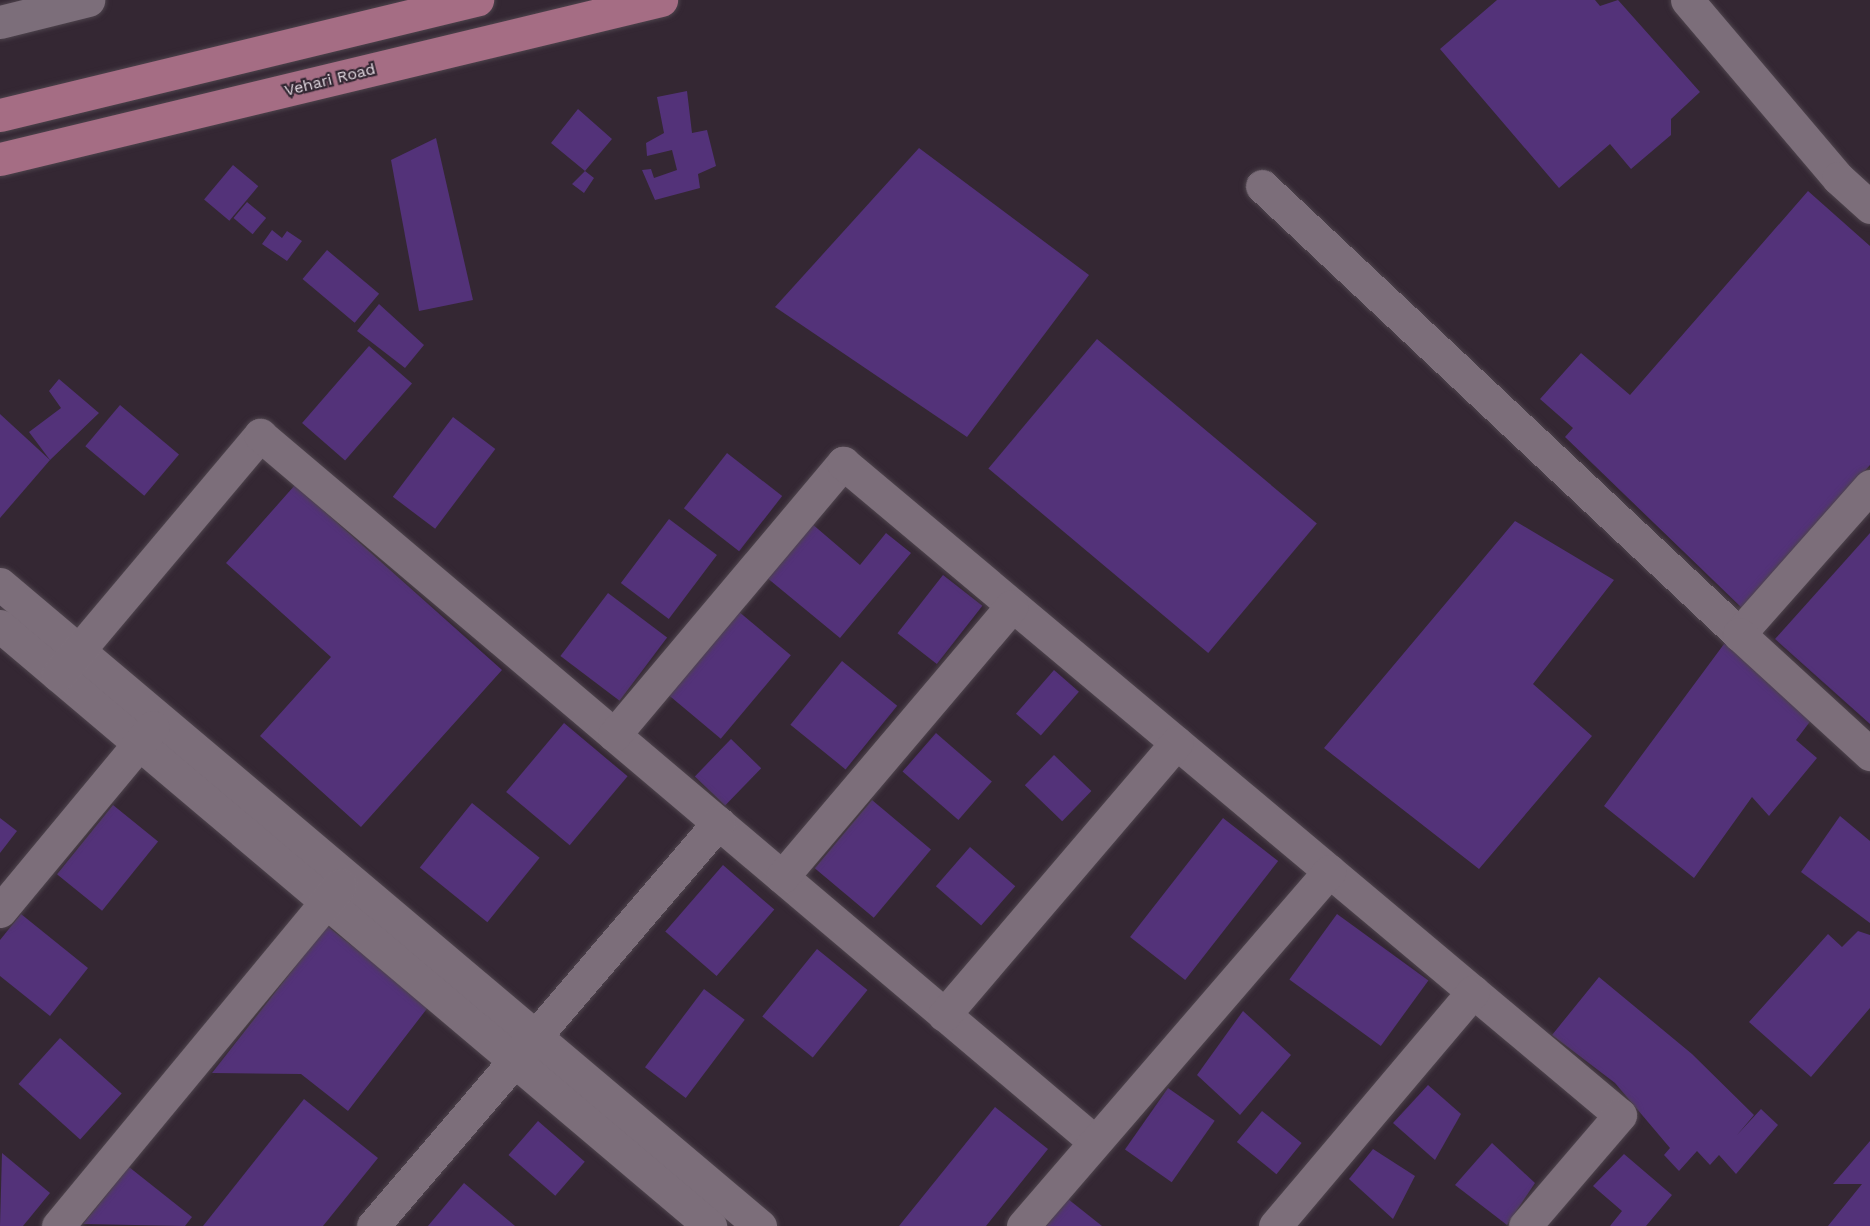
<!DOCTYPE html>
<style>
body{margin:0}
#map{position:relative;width:1870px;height:1226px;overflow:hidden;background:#342733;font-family:"Work Sans",sans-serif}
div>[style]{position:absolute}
.building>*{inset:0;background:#533279;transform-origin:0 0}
.roads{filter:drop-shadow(0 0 2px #4e444d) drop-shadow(0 0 2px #4e444d)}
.minor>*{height:33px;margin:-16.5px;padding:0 16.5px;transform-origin:16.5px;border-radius:16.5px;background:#7c6e7a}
.major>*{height:33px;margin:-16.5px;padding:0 16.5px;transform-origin:16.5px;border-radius:16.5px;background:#a56d84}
span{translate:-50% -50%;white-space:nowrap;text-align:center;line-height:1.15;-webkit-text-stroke:4.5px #342733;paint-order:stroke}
.street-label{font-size:16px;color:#e0d7df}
</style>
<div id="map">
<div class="building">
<i style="clip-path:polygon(1497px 0,1595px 0,1600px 6px,1618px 0,1700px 92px,1671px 119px,1671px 135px,1631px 169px,1610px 144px,1559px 188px,1440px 49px)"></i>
<i style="clip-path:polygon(687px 91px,692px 133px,707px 130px,716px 166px,698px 174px,700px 188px,655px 200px,642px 170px,651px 169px,654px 178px,677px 170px,672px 150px,647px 156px,646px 143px,664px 133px,657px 97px)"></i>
<i style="clip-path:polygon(578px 109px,612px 139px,585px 171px,594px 178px,584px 193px,572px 184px,585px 171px,551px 143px)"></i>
<i style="clip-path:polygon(436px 138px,473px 300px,419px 311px,391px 160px)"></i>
<i style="clip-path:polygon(919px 148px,1089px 275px,967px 437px,775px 307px)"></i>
<i style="left:233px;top:165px;width:33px;height:45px;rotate:40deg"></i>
<i style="clip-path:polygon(1808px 191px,1870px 246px,1870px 465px,1743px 609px,1565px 437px,1573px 428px,1540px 399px,1581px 353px,1630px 395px)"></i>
<i style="left:247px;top:202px;width:25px;height:21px;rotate:40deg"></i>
<i style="clip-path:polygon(272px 230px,282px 238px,287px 231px,302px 241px,287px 261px,262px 244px)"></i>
<i style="left:327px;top:250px;width:68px;height:38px;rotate:40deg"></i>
<i style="clip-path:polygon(379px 304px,424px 345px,405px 368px,357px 331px)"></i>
<i style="left:1097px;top:339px;width:287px;height:169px;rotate:40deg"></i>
<i style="left:369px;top:346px;width:57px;height:102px;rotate:41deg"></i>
<i style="clip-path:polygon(59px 379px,99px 413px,50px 460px,29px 432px,61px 408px,49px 391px)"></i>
<i style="left:120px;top:405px;width:77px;height:54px;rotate:40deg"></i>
<i style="clip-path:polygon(0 414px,50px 460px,0 518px)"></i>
<i style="left:453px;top:417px;width:53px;height:100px;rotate:37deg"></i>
<i style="left:727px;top:453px;width:70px;height:70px;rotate:38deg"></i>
<i style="clip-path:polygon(295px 485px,502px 670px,361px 827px,260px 736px,331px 657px,226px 563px)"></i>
<i style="left:669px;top:519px;width:60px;height:80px;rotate:37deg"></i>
<i style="clip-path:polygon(1515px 521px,1614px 580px,1533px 684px,1592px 736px,1479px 869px,1324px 748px)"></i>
<i style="clip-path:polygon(811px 523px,860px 565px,886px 533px,911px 553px,840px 638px,766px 577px)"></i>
<i style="clip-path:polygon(1870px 533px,1870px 724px,1775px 639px)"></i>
<i style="left:943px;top:575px;width:50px;height:74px;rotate:38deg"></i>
<i style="left:608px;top:593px;width:74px;height:79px;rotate:37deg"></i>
<i style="left:738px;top:611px;width:69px;height:109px;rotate:40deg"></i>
<i style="clip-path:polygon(1727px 640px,1812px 719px,1796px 740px,1817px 758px,1769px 816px,1752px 797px,1694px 878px,1604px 806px)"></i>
<i style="left:842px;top:661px;width:71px;height:82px;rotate:39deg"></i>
<i style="left:1054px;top:670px;width:33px;height:58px;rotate:41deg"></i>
<i style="left:564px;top:723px;width:83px;height:90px;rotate:40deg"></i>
<i style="left:936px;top:733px;width:74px;height:51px;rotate:41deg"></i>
<i style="left:731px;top:739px;width:42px;height:52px;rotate:44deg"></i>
<i style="left:1054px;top:755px;width:52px;height:42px;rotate:44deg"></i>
<i style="left:872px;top:800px;width:77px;height:89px;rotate:40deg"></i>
<i style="left:472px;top:803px;width:87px;height:83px;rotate:39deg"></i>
<i style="left:113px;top:805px;width:58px;height:89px;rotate:39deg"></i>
<i style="clip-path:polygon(1840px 816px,1870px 841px,1870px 923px,1801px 872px)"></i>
<i style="clip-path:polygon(0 818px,17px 831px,0 853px)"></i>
<i style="left:1223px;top:818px;width:70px;height:151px;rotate:38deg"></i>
<i style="left:970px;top:847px;width:60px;height:52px;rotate:41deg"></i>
<i style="left:723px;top:865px;width:68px;height:88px;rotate:41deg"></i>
<i style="clip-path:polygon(21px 914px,88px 968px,50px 1016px,0 976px,0 940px)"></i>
<i style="left:1337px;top:914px;width:113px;height:81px;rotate:36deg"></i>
<i style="clip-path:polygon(327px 926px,429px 1006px,348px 1111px,301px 1074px,212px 1073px)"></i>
<i style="clip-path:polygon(1858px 931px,1870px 935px,1870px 1008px,1811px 1077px,1749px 1022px,1828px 934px,1842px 947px)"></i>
<i style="left:817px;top:949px;width:65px;height:87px;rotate:39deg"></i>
<i style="clip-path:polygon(1599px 977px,1692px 1054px,1754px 1115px,1737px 1135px,1761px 1109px,1778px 1125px,1736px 1174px,1719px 1155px,1710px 1165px,1697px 1151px,1679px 1171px,1664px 1155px,1670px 1148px,1615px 1083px,1552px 1035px)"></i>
<i style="left:704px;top:989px;width:51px;height:98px;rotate:37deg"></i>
<i style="clip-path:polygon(1243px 1011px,1291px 1055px,1240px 1115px,1197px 1075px)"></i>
<i style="left:60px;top:1038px;width:83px;height:62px;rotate:42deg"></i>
<i style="clip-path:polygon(1428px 1085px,1461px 1114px,1435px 1160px,1393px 1123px)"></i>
<i style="left:1168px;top:1088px;width:57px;height:75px;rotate:35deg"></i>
<i style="clip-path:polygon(304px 1099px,378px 1158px,323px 1226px,203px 1226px)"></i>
<i style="clip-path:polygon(995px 1107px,1048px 1149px,986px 1226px,899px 1226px)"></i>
<i style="left:1262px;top:1111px;width:51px;height:40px;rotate:39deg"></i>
<i style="left:538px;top:1121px;width:62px;height:45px;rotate:41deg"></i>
<i style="clip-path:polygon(1870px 1141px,1870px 1226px,1828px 1226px,1862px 1184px,1833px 1184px)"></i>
<i style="clip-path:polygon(1492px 1143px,1535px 1183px,1507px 1225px,1455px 1185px)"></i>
<i style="clip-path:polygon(1373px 1149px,1415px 1176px,1393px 1219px,1349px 1179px)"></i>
<i style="clip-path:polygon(2px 1153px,50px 1193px,23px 1226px,0 1226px)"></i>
<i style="clip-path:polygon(1624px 1154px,1672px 1195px,1646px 1226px,1610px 1226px,1622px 1211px,1593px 1186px)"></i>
<i style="clip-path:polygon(129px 1167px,192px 1217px,185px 1226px,83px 1224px)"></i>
<i style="clip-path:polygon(464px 1183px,515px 1226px,428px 1226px)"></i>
<i style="clip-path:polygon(1068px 1199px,1102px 1226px,1046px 1226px)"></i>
</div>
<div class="roads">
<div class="minor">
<i style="left:1687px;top:0;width:233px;rotate:49.7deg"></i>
<i style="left:1838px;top:178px;width:43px;rotate:42.2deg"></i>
<i style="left:0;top:22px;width:91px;rotate:-14deg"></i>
<i style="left:1262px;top:186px;width:654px;rotate:43.2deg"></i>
<i style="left:1870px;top:486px;width:198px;rotate:131.5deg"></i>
<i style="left:1739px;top:634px;width:178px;rotate:42.5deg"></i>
<i style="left:0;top:584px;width:995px;rotate:40.19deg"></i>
<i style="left:0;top:626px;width:930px;rotate:40.2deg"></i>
<i style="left:58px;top:675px;width:314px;rotate:-49.9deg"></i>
<i style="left:260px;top:435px;width:1094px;rotate:40.25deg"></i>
<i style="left:614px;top:735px;width:356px;rotate:-49.9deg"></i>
<i style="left:843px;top:463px;width:1014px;rotate:40deg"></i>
<i style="left:1620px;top:1115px;width:146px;rotate:130.6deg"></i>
<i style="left:782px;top:877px;width:355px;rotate:-49.7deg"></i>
<i style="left:0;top:911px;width:239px;rotate:-50.3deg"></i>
<i style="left:944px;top:1015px;width:358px;rotate:-49.5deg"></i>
<i style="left:58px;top:1226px;width:442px;rotate:-50.4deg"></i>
<i style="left:373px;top:1226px;width:531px;rotate:-49.43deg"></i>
<i style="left:1023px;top:1226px;width:469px;rotate:-49.2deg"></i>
<i style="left:1275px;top:1226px;width:307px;rotate:-49.8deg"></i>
</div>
<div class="major">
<i style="left:0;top:115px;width:491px;rotate:-13.6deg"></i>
<i style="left:0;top:159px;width:680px;rotate:-13.53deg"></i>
</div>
</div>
<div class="street-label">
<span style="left:330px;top:80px;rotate:-14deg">Vehari Road</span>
</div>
</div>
